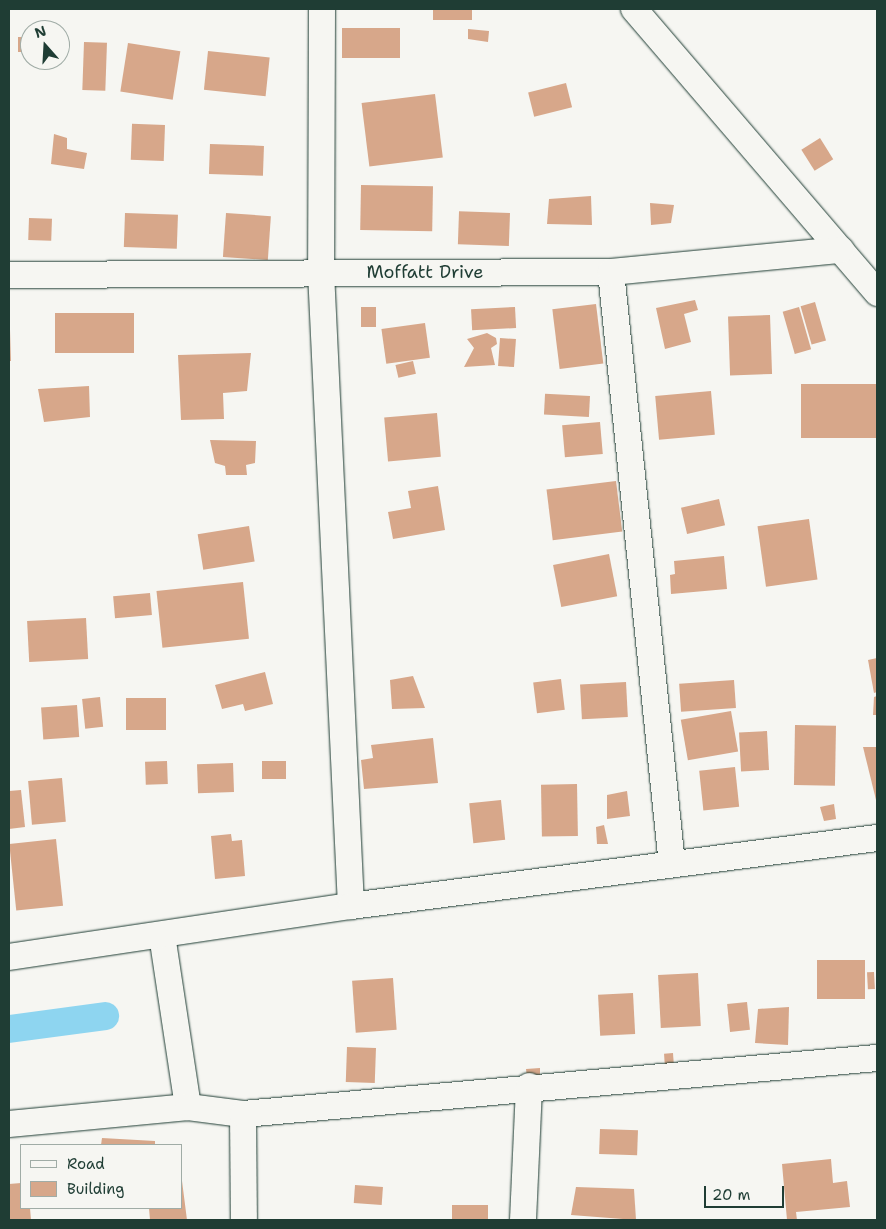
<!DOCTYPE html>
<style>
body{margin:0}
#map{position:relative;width:886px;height:1229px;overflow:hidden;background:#f6f6f2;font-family:"Shantell Sans",sans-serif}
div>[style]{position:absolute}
.canal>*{height:28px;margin:-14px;padding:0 14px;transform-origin:14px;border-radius:14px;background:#8ed5f0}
.building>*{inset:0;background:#d7a78a;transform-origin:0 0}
.roads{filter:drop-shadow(0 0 1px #1f3d34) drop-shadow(0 0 1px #1f3d34)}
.minor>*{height:26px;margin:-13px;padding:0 13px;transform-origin:13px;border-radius:13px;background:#f6f6f2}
span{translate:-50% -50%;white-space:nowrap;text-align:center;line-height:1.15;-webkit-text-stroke:5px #f6f6f2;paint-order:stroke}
.street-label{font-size:18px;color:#1f3d34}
.frame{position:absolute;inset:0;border:10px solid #1f3d34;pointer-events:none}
.legend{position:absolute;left:20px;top:1144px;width:162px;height:65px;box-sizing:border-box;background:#f6f6f2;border:1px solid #a0aca6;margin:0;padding:6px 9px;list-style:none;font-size:15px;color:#1f3d34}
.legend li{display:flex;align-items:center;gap:10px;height:25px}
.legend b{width:25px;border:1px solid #a0aca6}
.north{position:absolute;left:20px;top:20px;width:50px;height:50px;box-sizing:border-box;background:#f6f6f2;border:1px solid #a0aca6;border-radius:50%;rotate:341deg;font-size:14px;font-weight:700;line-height:20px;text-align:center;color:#1f3d34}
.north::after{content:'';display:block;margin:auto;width:18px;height:22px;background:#1f3d34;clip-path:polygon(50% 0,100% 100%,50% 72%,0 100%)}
.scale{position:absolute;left:704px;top:1186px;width:80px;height:22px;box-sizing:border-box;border:2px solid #1f3d34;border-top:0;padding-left:6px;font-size:15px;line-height:18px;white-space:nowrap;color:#1f3d34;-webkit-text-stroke:4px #f6f6f2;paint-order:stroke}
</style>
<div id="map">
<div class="canal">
<i style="left:9px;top:1029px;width:97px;rotate:-7.7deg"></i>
</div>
<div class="building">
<i style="left:433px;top:9px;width:39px;height:11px"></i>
<i style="left:342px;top:28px;width:58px;height:30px"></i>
<i style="clip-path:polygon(468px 29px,489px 31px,488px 42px,468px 39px)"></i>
<i style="left:18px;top:37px;width:12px;height:15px"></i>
<i style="left:84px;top:42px;width:23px;height:48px;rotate:2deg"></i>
<i style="left:128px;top:43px;width:53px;height:49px;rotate:9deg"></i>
<i style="left:208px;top:51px;width:62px;height:39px;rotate:6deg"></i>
<i style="left:566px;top:83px;width:25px;height:39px;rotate:76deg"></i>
<i style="left:435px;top:94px;width:64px;height:74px;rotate:83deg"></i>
<i style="left:165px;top:125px;width:36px;height:33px;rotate:92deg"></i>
<i style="clip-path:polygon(54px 134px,67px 138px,67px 149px,87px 153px,84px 169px,51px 164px)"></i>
<i style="left:820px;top:138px;width:25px;height:22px;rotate:58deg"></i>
<i style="left:210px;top:144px;width:54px;height:30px;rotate:2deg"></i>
<i style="left:361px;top:185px;width:72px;height:45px;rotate:1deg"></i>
<i style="clip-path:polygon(591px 196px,592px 225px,547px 224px,549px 199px)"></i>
<i style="clip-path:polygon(650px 203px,674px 205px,671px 223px,651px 225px)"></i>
<i style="left:125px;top:213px;width:53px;height:34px;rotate:2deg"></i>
<i style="left:226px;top:213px;width:45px;height:44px;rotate:4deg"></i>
<i style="left:510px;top:213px;width:33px;height:51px;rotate:92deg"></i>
<i style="left:29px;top:218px;width:23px;height:22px;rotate:2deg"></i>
<i style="clip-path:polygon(695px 300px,698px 310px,684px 314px,691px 342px,665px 349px,656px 308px)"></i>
<i style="left:815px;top:302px;width:40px;height:15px;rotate:74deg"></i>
<i style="left:596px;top:304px;width:60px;height:44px;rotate:83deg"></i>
<i style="left:361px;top:307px;width:15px;height:20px"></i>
<i style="left:515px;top:307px;width:21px;height:44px;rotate:87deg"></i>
<i style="left:799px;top:307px;width:44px;height:17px;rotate:74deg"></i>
<i style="left:55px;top:313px;width:79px;height:40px"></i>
<i style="left:770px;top:315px;width:59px;height:42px;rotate:88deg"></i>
<i style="left:425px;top:323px;width:35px;height:44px;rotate:82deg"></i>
<i style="clip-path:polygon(9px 330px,10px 330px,11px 361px,9px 361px)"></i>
<i style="clip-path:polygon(487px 333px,496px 338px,497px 344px,491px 348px,495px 365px,464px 367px,474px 348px,467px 339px)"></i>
<i style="left:500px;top:338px;width:16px;height:28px;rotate:4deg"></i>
<i style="clip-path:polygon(251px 353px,247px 391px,223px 393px,224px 419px,181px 420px,178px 355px)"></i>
<i style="left:413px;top:361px;width:13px;height:18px;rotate:77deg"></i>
<i style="left:877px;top:384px;width:54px;height:76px;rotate:90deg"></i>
<i style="clip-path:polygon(89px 386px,90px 417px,44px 422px,38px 389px)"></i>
<i style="left:711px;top:391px;width:44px;height:56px;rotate:85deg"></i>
<i style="left:590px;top:396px;width:21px;height:45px;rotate:93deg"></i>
<i style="left:437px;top:413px;width:44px;height:53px;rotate:85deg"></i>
<i style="left:600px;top:422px;width:32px;height:38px;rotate:85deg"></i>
<i style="clip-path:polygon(210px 440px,256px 441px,255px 463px,246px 465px,247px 475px,226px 475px,225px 466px,215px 463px)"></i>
<i style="left:616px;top:481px;width:51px;height:70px;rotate:83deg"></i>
<i style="clip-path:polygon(438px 486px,445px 530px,393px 539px,388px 512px,411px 508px,408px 491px)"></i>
<i style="left:719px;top:499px;width:27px;height:39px;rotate:77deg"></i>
<i style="left:809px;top:519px;width:61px;height:52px;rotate:82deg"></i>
<i style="left:249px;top:526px;width:36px;height:52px;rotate:81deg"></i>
<i style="left:609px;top:554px;width:43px;height:57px;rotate:79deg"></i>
<i style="clip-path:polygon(724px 556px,727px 589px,671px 594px,670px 575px,675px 574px,674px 561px)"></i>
<i style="left:243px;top:582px;width:57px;height:87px;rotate:84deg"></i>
<i style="left:150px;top:593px;width:22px;height:37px;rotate:85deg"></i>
<i style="left:86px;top:618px;width:41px;height:59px;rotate:87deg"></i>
<i style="clip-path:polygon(877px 658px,877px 692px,874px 693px,868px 660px)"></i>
<i style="clip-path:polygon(265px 672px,273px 704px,245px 711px,243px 704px,222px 709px,215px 685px)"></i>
<i style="clip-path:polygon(413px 676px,425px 708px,392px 709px,390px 680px)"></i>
<i style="left:561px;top:679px;width:31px;height:28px;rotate:83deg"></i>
<i style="left:734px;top:680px;width:28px;height:55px;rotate:86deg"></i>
<i style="left:626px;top:682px;width:35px;height:46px;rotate:87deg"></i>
<i style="clip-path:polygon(877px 696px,877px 715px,873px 715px,874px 697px)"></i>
<i style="left:100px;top:697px;width:30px;height:18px;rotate:84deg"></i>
<i style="left:126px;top:698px;width:40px;height:32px"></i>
<i style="left:77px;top:705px;width:32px;height:36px;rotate:86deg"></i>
<i style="left:731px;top:711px;width:41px;height:51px;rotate:80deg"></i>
<i style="left:795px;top:725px;width:41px;height:60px;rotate:1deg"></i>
<i style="left:767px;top:731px;width:39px;height:28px;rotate:87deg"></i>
<i style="clip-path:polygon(433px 738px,438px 783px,364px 789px,361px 760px,373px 758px,371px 745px)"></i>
<i style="clip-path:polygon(863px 747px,877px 747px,877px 804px)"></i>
<i style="left:167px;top:761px;width:23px;height:22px;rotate:88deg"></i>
<i style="left:262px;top:761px;width:24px;height:18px"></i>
<i style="left:233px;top:763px;width:29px;height:36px;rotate:88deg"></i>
<i style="left:735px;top:767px;width:40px;height:36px;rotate:84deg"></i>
<i style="left:62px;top:778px;width:44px;height:34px;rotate:85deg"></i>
<i style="left:577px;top:784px;width:52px;height:36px;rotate:89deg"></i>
<i style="clip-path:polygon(21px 790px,25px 827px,9px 829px,9px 791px)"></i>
<i style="clip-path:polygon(627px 791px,630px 816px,607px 819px,607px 795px)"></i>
<i style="left:501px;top:800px;width:40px;height:32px;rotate:84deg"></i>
<i style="clip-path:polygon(834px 804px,836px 819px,824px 821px,820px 807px)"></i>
<i style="clip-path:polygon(604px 825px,608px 844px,597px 844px,596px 827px)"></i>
<i style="clip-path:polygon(231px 834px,232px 841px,242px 840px,245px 876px,215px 879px,211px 836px)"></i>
<i style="left:56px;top:839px;width:67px;height:47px;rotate:84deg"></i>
<i style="left:817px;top:960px;width:48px;height:39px"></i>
<i style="left:874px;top:972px;width:17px;height:7px;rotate:87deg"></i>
<i style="left:698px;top:973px;width:53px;height:40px;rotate:87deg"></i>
<i style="left:393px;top:978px;width:52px;height:41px;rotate:86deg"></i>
<i style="left:633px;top:993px;width:41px;height:35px;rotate:87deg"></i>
<i style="left:747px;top:1002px;width:28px;height:20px;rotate:84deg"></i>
<i style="clip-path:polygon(789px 1007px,788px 1045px,755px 1043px,758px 1009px)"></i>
<i style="left:347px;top:1047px;width:29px;height:35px;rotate:2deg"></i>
<i style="left:673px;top:1053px;width:16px;height:9px;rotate:86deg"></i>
<i style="clip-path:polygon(540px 1068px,540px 1079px,527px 1078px,526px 1069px)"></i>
<i style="left:600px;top:1129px;width:38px;height:25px;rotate:2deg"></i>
<i style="clip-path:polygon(102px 1138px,155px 1141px,155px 1145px,101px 1145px)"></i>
<i style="clip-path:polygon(831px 1159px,833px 1183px,847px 1181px,850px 1207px,796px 1212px,797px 1220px,787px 1220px,782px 1164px)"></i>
<i style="clip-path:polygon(181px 1173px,187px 1220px,150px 1220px,149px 1208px,181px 1208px)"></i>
<i style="clip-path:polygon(21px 1183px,21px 1208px,30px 1208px,31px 1220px,9px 1220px,9px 1184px)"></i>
<i style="left:355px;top:1185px;width:28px;height:18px;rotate:4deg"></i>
<i style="clip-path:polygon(576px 1187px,634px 1189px,636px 1220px,571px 1215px)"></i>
<i style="left:452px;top:1205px;width:36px;height:15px"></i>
</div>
<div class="roads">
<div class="minor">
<i style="left:322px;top:9px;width:263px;rotate:90.2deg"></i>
<i style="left:321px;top:272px;width:635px;rotate:87.29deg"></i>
<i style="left:634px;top:9px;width:374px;rotate:49.4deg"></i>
<i style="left:611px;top:272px;width:595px;rotate:84.12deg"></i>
<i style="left:9px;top:275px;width:602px;rotate:-0.29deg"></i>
<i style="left:611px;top:272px;width:231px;rotate:-5.5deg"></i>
<i style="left:162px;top:935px;width:174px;rotate:81.4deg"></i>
<i style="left:9px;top:957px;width:346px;rotate:-8.5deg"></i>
<i style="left:351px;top:906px;width:530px;rotate:-7.37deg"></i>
<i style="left:243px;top:1114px;width:106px;rotate:89.5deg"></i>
<i style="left:9px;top:1124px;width:180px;rotate:-5.4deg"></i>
<i style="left:188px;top:1107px;width:55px;rotate:7.3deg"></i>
<i style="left:243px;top:1114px;width:636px;rotate:-5.05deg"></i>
<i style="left:523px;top:1220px;width:134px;rotate:-87.4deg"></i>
</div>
</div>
<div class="street-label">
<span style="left:425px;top:272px">Moffatt Drive</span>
</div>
<div class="frame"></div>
<ul class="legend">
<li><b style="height:6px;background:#f6f6f2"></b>Road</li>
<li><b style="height:14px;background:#d7a78a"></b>Building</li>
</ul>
<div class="north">N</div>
<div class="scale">20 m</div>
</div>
